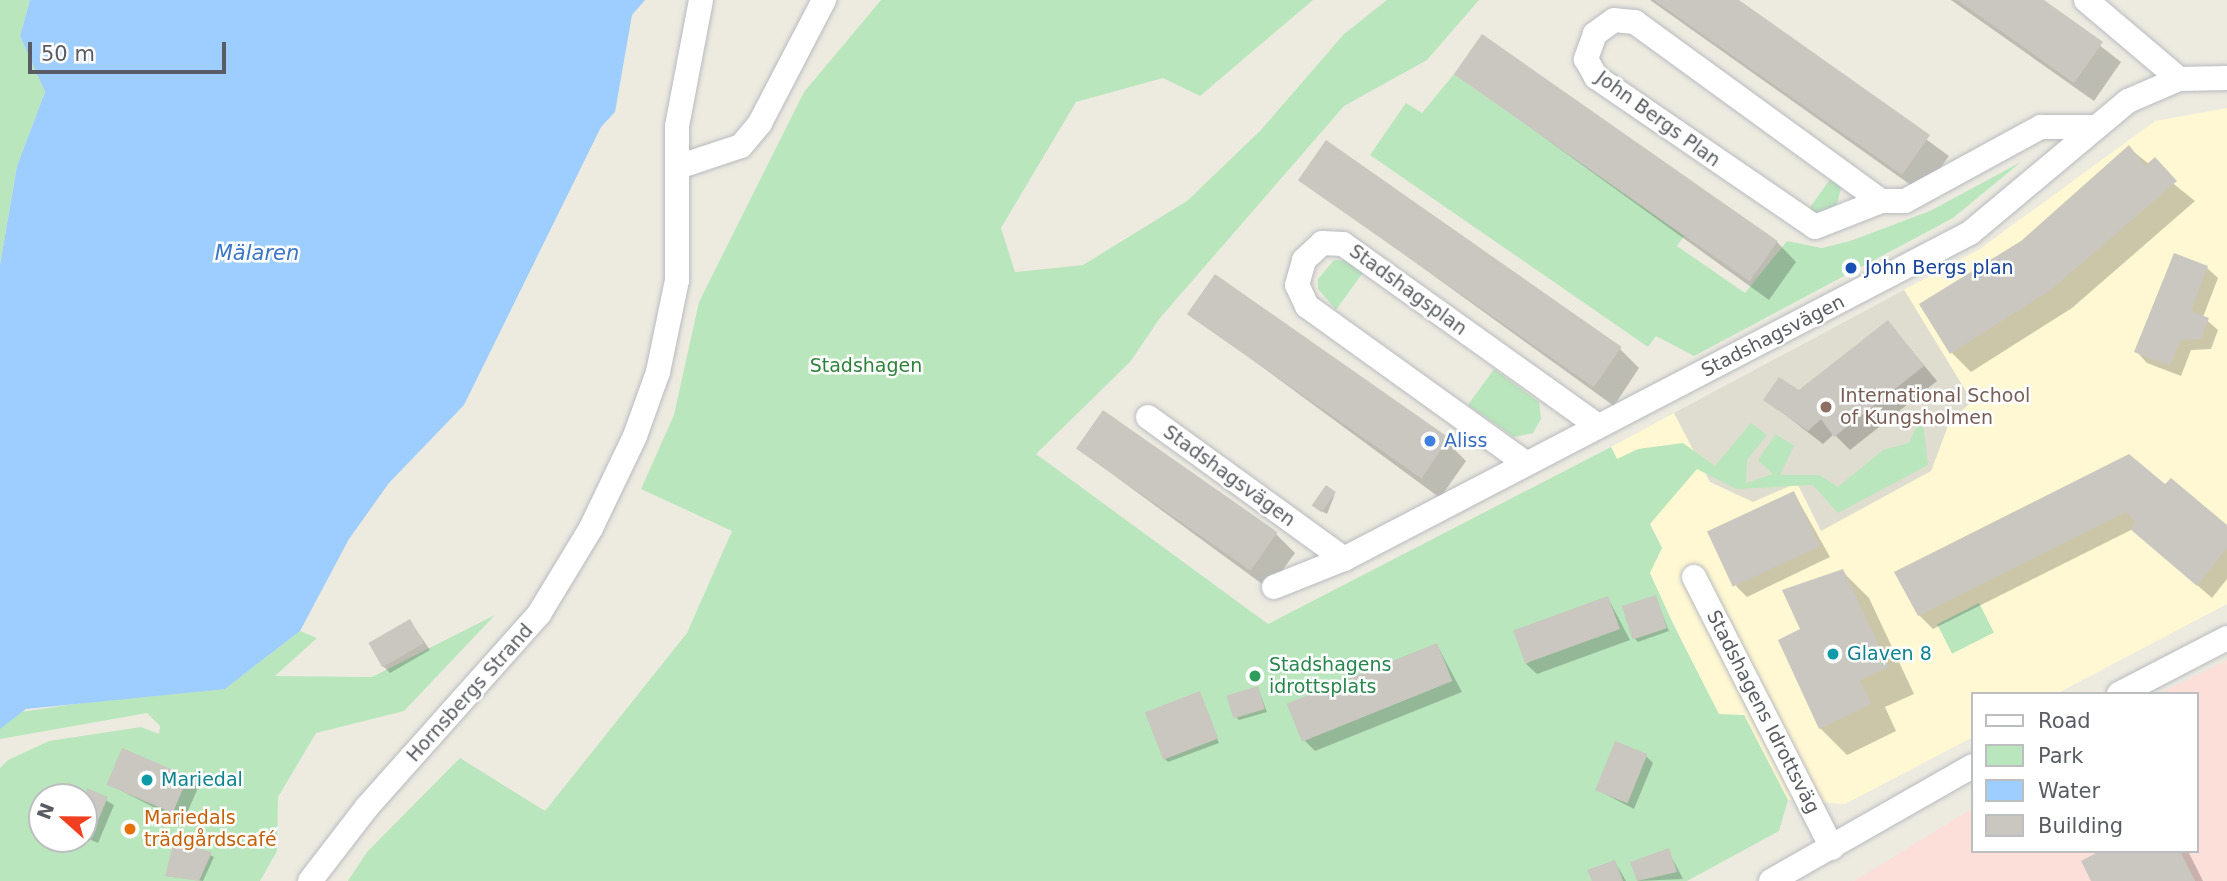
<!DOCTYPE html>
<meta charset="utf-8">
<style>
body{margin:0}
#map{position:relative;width:2227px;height:881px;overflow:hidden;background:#edebe0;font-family:"DejaVu Sans",sans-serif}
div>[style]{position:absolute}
.commercial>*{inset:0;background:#fff8d2}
.education>*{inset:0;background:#dfddd0}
.medical>*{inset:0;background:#fcdfd9}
.green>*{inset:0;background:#bae6bd;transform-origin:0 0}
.water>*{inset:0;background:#9dceff}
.shadow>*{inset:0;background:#0003}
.building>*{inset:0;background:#c9c7bf;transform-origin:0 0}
.roads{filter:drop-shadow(0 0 2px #b8bac0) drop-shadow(0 0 2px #b8bac0)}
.minor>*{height:24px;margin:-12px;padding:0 12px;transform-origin:12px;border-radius:12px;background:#fff}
.dots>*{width:19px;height:19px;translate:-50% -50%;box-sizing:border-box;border:4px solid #fff;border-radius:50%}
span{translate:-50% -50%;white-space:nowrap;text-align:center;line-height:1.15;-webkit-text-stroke:5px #fff;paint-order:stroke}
.street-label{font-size:19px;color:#595c62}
.transit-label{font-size:19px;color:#164399}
.left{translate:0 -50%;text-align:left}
.park-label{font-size:19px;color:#2f8239}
.education-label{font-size:19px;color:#785e54}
.shop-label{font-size:19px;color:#366cbe}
.culture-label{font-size:19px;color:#0d838f}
.leisure-label{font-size:19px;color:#27864d}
.food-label{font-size:19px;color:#c56008}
.water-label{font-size:21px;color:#3b76c7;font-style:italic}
.legend{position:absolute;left:1971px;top:692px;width:228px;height:161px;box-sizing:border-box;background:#fff;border:2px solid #bdbec0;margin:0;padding:9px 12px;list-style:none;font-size:21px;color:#595c62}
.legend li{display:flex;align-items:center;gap:14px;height:35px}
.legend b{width:35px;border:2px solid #bdbec0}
.north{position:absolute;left:28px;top:783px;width:70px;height:70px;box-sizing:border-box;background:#fff;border:2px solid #bdbec0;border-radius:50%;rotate:291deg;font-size:19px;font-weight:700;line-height:28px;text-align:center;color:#595c62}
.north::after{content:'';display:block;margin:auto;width:24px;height:32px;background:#f13f21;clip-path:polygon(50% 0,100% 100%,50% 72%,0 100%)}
.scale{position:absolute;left:28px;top:42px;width:198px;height:32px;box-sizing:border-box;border:4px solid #595c62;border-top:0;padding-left:9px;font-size:21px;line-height:24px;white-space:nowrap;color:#595c62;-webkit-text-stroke:5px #fff;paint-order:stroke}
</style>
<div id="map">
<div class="commercial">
<i style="clip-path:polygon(2227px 108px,2227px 604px,2056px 694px,1973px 694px,1973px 737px,1845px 804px,1788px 800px,1744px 715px,1719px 715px,1685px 647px,1649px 573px,1662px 548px,1611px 447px,1674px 413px,1710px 482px,1797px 483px,1931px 471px,1949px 423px,1972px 401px,1904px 290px,1980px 249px,2155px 121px)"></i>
</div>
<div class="education">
<i style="clip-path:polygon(1904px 290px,1972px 401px,1949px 423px,1931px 471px,1821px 531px,1797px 483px,1753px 502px,1710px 482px,1674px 413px)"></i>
</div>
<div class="medical">
<i style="clip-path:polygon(2227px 660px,2227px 881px,1854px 881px,1973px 808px,1973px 851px,2197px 851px,2197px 694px,2158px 694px)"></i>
</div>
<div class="green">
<i style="clip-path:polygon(0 0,30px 0,20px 36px,45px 92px,17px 166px,0 265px)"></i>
<i style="clip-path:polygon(881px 0,1313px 0,1200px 96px,1163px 78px,1076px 102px,1001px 228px,1015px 272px,1083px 265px,1187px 201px,1261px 130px,1344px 34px,1387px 0,1479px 0,1427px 60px,1344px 106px,1160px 318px,1130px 362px,1036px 454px,1268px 624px,1611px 447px,1617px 459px,1638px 449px,1683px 443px,1715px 466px,1751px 423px,1767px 435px,1747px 460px,1746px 483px,1773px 474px,1758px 460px,1776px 434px,1794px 446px,1780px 475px,1819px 475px,1838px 487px,1883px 450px,1909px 443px,1922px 414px,1928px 465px,1838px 513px,1813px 485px,1736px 489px,1697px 469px,1650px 524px,1662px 548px,1650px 573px,1673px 624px,1719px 714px,1744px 715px,1788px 800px,1779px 831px,1687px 881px,348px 881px,367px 852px,460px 758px,545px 811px,687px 633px,732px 531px,641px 489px,674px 415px,699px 302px,804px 92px)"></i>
<i style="clip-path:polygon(1454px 74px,1684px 236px,1677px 246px,1745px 293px,1787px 241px,1822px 248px,1850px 241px,1930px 211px,2021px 162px,1953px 218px,1694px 356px,1656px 336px,1648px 347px,1370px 155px,1406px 103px,1422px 113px)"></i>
<i style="clip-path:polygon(1833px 175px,1841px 188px,1837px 204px,1822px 215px,1806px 213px)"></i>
<i style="clip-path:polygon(1334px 260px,1351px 261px,1364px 271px,1336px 310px,1318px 289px,1318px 279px)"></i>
<i style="clip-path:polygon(1494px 369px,1539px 402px,1541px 419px,1533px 433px,1514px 437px,1468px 405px)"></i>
<i style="left:1979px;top:603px;width:33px;height:47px;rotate:63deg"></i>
<i style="clip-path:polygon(evenodd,495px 615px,404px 711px,316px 733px,278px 797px,277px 851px,260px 881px,0 881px,0 768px,8px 760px,49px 741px,141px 727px,159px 734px,160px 726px,147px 713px,0 739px,0 729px,14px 713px,156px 692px,225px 689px,300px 631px,317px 638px,275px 676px,372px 677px,495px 615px,42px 797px,84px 797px,84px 839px,42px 839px,42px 797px)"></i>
</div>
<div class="water">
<i style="clip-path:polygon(30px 0,645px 0,632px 15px,615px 112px,601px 127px,464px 405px,389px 483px,349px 539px,300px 631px,225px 689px,26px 709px,0 729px,0 265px,17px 166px,45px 92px,20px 36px)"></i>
</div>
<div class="shadow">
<i style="clip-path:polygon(1650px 0,1736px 0,1949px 156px,1922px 193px)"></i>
<i style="clip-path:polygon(1951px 0,2041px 0,2121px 62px,2094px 101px)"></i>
<i style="clip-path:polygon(1456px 74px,1777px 242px,1796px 262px,1769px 300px)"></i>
<i style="clip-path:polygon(2129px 148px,2195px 201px,2072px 308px,1971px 372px,1952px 353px,2022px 242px)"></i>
<i style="clip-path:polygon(1300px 179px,1620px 349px,1639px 368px,1614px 406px)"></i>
<i style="clip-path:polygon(2207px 268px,2218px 278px,2203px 317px,2218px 330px,2211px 349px,2191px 350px,2181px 376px,2147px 363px,2137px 352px)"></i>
<i style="clip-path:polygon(1189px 313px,1446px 441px,1466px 461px,1440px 498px)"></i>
<i style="clip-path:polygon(1888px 322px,1937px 381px,1850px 450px,1834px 434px,1823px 444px,1766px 400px,1799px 392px)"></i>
<i style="clip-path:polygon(1078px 449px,1276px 534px,1295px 553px,1269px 589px)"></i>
<i style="clip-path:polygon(2165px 487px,2227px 528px,2227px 579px,2212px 598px,2133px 529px,1933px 629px,1919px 615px)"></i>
<i style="clip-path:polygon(1794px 493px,1830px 557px,1747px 597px,1736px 586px)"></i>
<i style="clip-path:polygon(1335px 494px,1327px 514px,1318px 509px)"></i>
<i style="clip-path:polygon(1842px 571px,1869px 598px,1914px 694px,1885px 707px,1896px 731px,1847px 755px,1820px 728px,1802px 630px)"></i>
<i style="clip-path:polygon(1655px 597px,1669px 631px,1638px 642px,1635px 639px)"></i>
<i style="clip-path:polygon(1608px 598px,1630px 640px,1537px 674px,1526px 664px)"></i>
<i style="clip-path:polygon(410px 621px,430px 650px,390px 673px,383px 666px)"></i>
<i style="clip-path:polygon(1437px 645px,1462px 692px,1315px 751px,1304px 740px)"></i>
<i style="clip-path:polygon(1258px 688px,1267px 712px,1239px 720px,1236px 717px)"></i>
<i style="clip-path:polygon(1199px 693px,1219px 743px,1168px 762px,1165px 759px)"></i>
<i style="clip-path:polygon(1646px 756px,1653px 763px,1634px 809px,1597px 790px)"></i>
<i style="clip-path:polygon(187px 778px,198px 788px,183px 822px,108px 784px)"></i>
<i style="clip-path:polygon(88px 790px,114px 805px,98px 843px,84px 837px)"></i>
<i style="clip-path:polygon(187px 843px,214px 857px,203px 881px,167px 876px)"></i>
<i style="clip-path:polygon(1668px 850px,1683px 879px,1638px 881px,1632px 863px)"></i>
<i style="clip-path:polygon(2104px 851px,2188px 851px,2203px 881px,2095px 881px)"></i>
<i style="clip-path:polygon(1615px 862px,1626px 881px,1593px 881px)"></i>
</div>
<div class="building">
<i style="clip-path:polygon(1654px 0,1739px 0,1930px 135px,1902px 175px)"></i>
<i style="clip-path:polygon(1957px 0,2044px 0,2103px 42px,2074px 83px)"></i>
<i style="left:1482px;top:34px;width:361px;height:49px;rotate:35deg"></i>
<i style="left:1326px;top:140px;width:361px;height:49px;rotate:35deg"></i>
<i style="clip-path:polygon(2129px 145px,2145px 166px,2155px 157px,2177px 181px,2052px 289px,1950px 354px,1919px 304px,2021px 241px)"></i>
<i style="clip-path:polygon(2174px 253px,2208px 266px,2191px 311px,2209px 318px,2201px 339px,2181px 340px,2170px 366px,2134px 352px)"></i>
<i style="left:1215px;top:274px;width:286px;height:49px;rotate:35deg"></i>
<i style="clip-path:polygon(1888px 320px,1924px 366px,1834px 437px,1821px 419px,1808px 431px,1763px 400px,1779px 377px,1799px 390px)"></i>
<i style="left:1103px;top:410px;width:213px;height:47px;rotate:35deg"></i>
<i style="clip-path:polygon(2129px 454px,2165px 484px,2171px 478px,2227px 525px,2227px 548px,2197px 586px,2130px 529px,2135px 522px,2126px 512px,1918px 616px,1894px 572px)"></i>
<i style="left:1326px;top:485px;width:12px;height:25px;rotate:35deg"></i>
<i style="left:1794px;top:491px;width:61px;height:96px;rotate:65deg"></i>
<i style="clip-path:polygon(1843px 569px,1889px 667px,1860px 680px,1871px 704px,1819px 729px,1778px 640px,1800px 629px,1782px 590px)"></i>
<i style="left:1656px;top:595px;width:35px;height:36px;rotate:72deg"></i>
<i style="left:1608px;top:596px;width:35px;height:101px;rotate:70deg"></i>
<i style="left:410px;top:619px;width:28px;height:48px;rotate:60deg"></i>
<i style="left:1437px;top:643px;width:41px;height:162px;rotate:68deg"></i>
<i style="left:1258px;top:686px;width:24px;height:33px;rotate:73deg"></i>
<i style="left:1200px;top:691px;width:51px;height:59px;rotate:69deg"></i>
<i style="left:1615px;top:741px;width:35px;height:53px;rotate:22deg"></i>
<i style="left:122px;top:748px;width:72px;height:40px;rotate:23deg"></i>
<i style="clip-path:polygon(87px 788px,108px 797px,91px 837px,84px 834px)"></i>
<i style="clip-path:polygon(174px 841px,212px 852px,199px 881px,165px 876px)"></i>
<i style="clip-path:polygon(1669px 848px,1677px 872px,1637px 881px,1630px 862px)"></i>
<i style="clip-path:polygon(2100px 851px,2180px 851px,2195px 881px,2091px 881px,2081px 861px)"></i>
<i style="clip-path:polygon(1615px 860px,1623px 881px,1592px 881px,1587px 870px)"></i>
</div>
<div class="roads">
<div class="minor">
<i style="left:2086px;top:0;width:122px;rotate:40.3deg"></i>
<i style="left:678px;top:167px;width:66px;rotate:-18.4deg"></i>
<i style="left:741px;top:146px;width:30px;rotate:-50deg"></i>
<i style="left:760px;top:123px;width:139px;rotate:-62.5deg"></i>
<i style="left:1881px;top:201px;width:304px;rotate:-144deg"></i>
<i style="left:1635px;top:22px;width:21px;rotate:-175deg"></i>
<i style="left:1614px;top:20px;width:24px;rotate:144deg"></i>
<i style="left:1595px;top:34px;width:27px;rotate:110deg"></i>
<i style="left:1586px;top:59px;width:21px;rotate:61deg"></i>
<i style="left:1596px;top:77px;width:265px;rotate:34.4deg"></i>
<i style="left:1815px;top:227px;width:71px;rotate:-21.5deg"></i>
<i style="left:1881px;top:201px;width:24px"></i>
<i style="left:1905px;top:201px;width:155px;rotate:-28.6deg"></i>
<i style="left:2041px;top:127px;width:49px"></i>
<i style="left:1148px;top:417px;width:242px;rotate:35.9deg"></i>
<i style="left:1344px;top:559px;width:706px;rotate:-27.51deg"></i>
<i style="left:1970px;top:233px;width:206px;rotate:-39.9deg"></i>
<i style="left:2128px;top:101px;width:56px;rotate:-23.3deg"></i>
<i style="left:2179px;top:79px;width:48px;rotate:-1.2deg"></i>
<i style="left:1524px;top:462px;width:267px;rotate:-144.3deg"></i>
<i style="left:1307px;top:306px;width:23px;rotate:-115deg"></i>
<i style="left:1297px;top:285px;width:26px;rotate:-74deg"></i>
<i style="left:1304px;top:260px;width:25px;rotate:-43deg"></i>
<i style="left:1322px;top:243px;width:21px;rotate:3deg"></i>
<i style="left:1343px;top:244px;width:312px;rotate:35.5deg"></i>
<i style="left:1694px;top:577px;width:304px;rotate:63deg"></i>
<i style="left:1274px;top:587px;width:75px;rotate:-21.8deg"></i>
<i style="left:2119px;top:694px;width:122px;rotate:-27.4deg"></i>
<i style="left:310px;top:881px;width:93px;rotate:-52.4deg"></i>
<i style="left:367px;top:807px;width:259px;rotate:-48.3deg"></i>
<i style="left:539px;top:614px;width:100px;rotate:-58.8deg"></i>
<i style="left:591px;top:528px;width:102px;rotate:-64.4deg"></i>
<i style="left:635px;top:436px;width:68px;rotate:-70.2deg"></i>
<i style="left:658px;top:372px;width:94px;rotate:-78.3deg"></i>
<i style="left:677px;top:280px;width:154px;rotate:-90deg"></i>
<i style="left:677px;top:126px;width:128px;rotate:-79.2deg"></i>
<i style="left:1771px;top:881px;width:232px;rotate:-29.7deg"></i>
</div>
</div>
<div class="dots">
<i style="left:1851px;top:268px;background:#1a4fb4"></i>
<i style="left:1826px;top:407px;background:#8d6e63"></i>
<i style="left:1430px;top:441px;background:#3f7fe0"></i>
<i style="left:1833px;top:654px;background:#0f9aa8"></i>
<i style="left:1255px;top:676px;background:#2e9e5b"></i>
<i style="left:147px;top:780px;background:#0f9aa8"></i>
<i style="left:130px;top:829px;background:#e8710a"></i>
</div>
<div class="street-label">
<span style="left:1658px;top:119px;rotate:36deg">John Bergs Plan</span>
<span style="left:1408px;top:290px;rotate:36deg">Stadshagsplan</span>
<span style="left:1773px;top:336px;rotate:-27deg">Stadshagsvägen</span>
<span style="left:1229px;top:476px;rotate:36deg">Stadshagsvägen</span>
<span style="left:470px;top:693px;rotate:-48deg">Hornsbergs Strand</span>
<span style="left:1763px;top:712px;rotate:63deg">Stadshagens Idrottsväg</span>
</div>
<div class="transit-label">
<span class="left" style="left:1865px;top:268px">John Bergs plan</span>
</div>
<div class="park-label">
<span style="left:866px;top:366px">Stadshagen</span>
</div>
<div class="education-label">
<span class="left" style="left:1840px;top:407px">International School<br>of Kungsholmen</span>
</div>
<div class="shop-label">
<span class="left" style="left:1444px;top:441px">Aliss</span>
</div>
<div class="culture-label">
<span class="left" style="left:1847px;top:654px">Glaven 8</span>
<span class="left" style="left:161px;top:780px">Mariedal</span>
</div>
<div class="leisure-label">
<span class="left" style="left:1269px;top:676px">Stadshagens<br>idrottsplats</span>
</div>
<div class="food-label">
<span class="left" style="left:144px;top:829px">Mariedals<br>trädgårdscafé</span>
</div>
<div class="water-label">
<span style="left:257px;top:253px">Mälaren</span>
</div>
<ul class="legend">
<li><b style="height:9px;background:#fff"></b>Road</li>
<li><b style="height:19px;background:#bae6bd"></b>Park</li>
<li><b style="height:19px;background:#9dceff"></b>Water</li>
<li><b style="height:19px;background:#c9c7bf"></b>Building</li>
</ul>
<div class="north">N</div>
<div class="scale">50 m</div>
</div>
